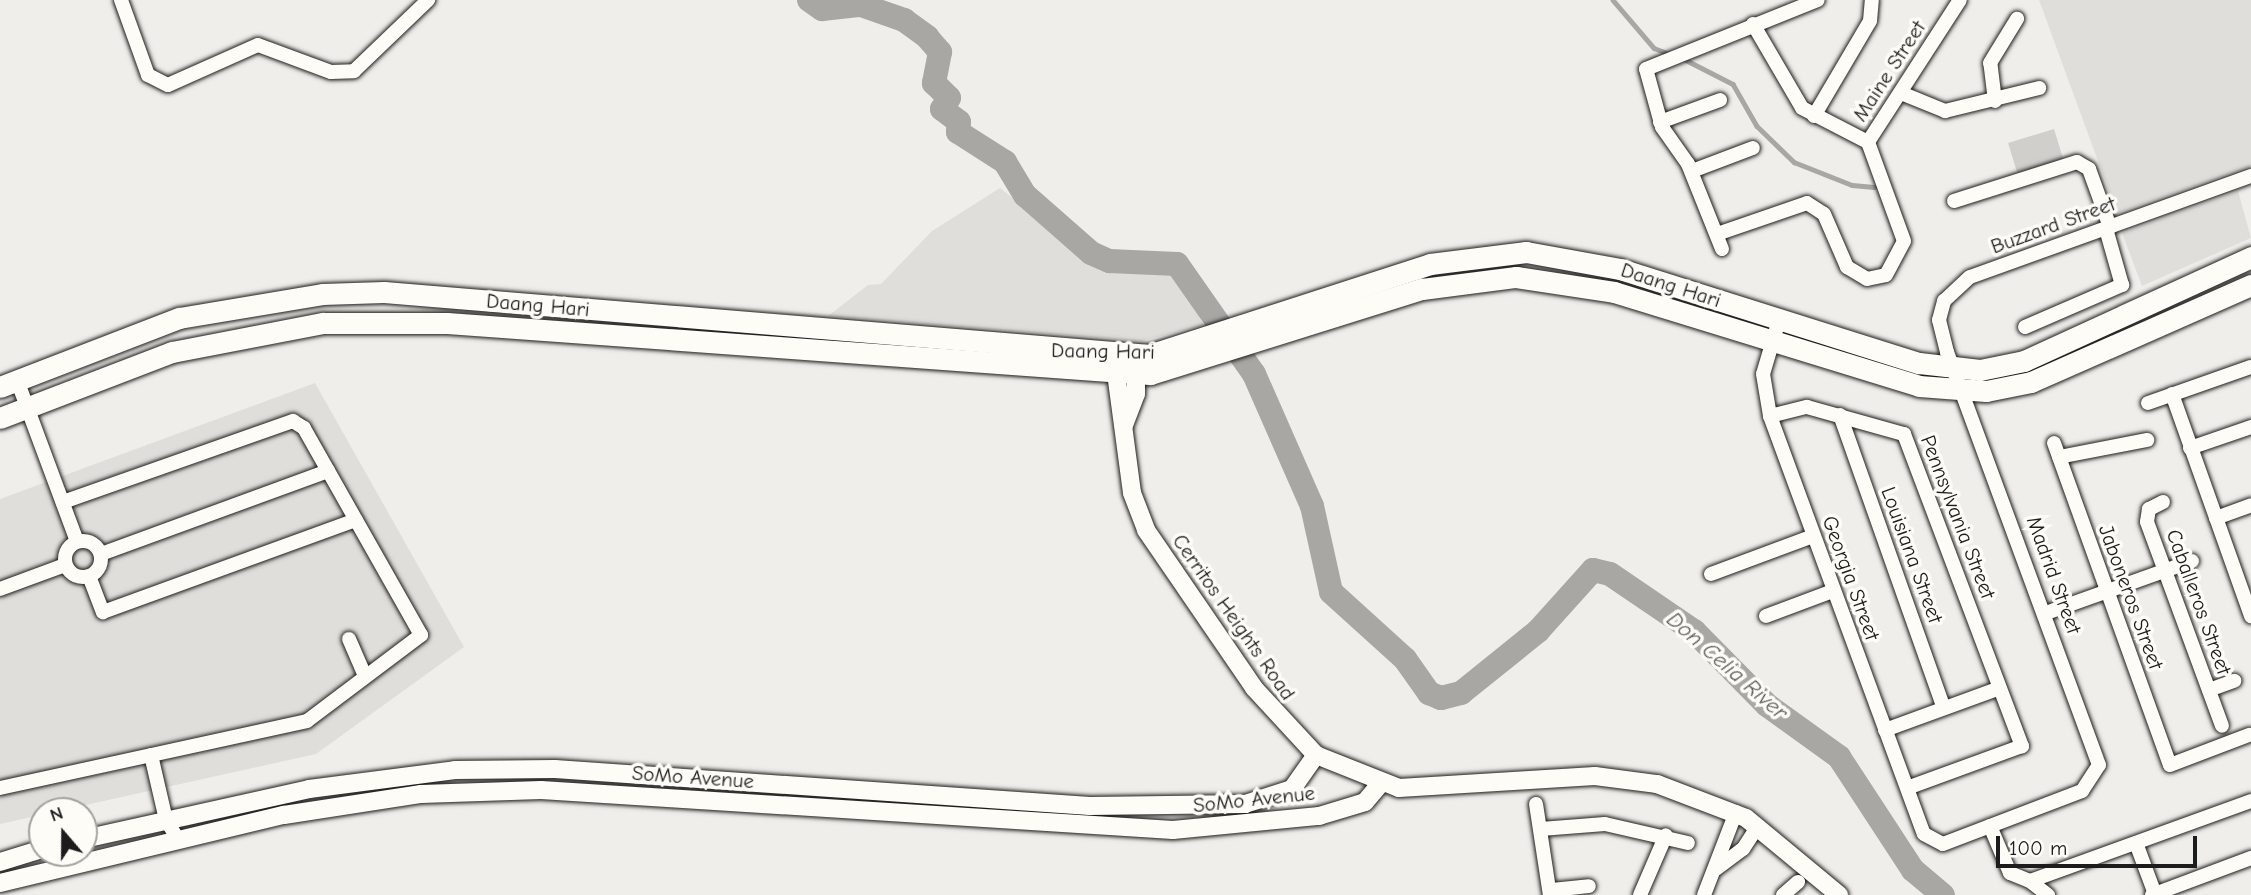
<!DOCTYPE html>
<style>
body{margin:0}
#map{position:relative;width:2251px;height:895px;overflow:hidden;background:#f0eeea;font-family:"Comic Neue",sans-serif}
div>[style]{position:absolute}
.built>*{inset:0;background:#e0deda}
.green>*{inset:0;background:#d0cfcc;transform-origin:0 0}
.stream>*{height:4.5px;margin:-2.25px;padding:0 2.25px;transform-origin:2.25px;border-radius:2.25px;background:#a8a7a3}
.river>*{height:24px;margin:-12px;padding:0 12px;transform-origin:12px;border-radius:12px;background:#a8a7a3}
.roads{filter:drop-shadow(0 0 2px #1c1c1c) drop-shadow(0 0 2px #1c1c1c)}
.minor>*{height:14px;margin:-7px;padding:0 7px;transform-origin:7px;border-radius:7px;background:#fdfcf7}
.minor>.ring{margin:-7px;padding:0;box-sizing:content-box;background:none;border:14px solid #fdfcf7;border-radius:50%}
.tertiary>*{height:18px;margin:-9px;padding:0 9px;transform-origin:9px;border-radius:9px;background:#fdfcf7}
.primary>*{height:21px;margin:-10.5px;padding:0 10.5px;transform-origin:10.5px;border-radius:10.5px;background:#fdfcf7}
span{translate:-50% -50%;white-space:nowrap;text-align:center;line-height:1.15;-webkit-text-stroke:7px #fdfcf7;paint-order:stroke}
.street-label{font-size:21px;color:#1c1c1c}
.water-label{font-size:23px;color:#5b5b59;font-style:italic}
.north{position:absolute;left:28px;top:797px;width:70px;height:70px;box-sizing:border-box;background:#fdfcf7;border:2px solid #a3a29f;border-radius:50%;rotate:340deg;font-size:19px;font-weight:700;line-height:28px;text-align:center;color:#1c1c1c}
.north::after{content:'';display:block;margin:auto;width:24px;height:32px;background:#1c1c1c;clip-path:polygon(50% 0,100% 100%,50% 72%,0 100%)}
.scale{position:absolute;left:1996px;top:836px;width:201px;height:32px;box-sizing:border-box;border:4px solid #1c1c1c;border-top:0;padding-left:9px;font-size:21px;line-height:24px;white-space:nowrap;color:#1c1c1c;-webkit-text-stroke:5px #fdfcf7;paint-order:stroke}
</style>
<div id="map">
<div class="built">
<i style="clip-path:polygon(2039px 0,2251px 0,2251px 166px,2117px 213px)"></i>
<i style="clip-path:polygon(1000px 188px,1087px 256px,1109px 267px,1178px 276px,1204px 325px,1142px 341px,828px 316px,868px 285px,881px 284px,932px 231px)"></i>
<i style="clip-path:polygon(2238px 191px,2251px 238px,2142px 286px,2122px 233px)"></i>
<i style="clip-path:polygon(315px 383px,464px 647px,316px 754px,0 824px,0 499px)"></i>
</div>
<div class="green">
<i style="left:2054px;top:129px;width:34px;height:48px;rotate:73deg"></i>
</div>
<div class="stream">
<i style="left:1613px;top:0;width:63px;rotate:49.5deg"></i>
<i style="left:1654px;top:48px;width:19px;rotate:21deg"></i>
<i style="left:1684px;top:59px;width:55px;rotate:27deg"></i>
<i style="left:1733px;top:84px;width:48px;rotate:60.3deg"></i>
<i style="left:1757px;top:126px;width:52px;rotate:44.2deg"></i>
<i style="left:1794px;top:162px;width:62px;rotate:21.6deg"></i>
<i style="left:1852px;top:185px;width:22px;rotate:5deg"></i>
</div>
<div class="river">
<i style="left:809px;top:0;width:16px;rotate:35deg"></i>
<i style="left:822px;top:9px;width:39px;rotate:-6deg"></i>
<i style="left:861px;top:5px;width:46px;rotate:19.2deg"></i>
<i style="left:904px;top:20px;width:29px;rotate:36deg"></i>
<i style="left:927px;top:37px;width:20px;rotate:49deg"></i>
<i style="left:940px;top:52px;width:32px;rotate:101deg"></i>
<i style="left:934px;top:83px;width:21px;rotate:45deg"></i>
<i style="left:949px;top:98px;width:13px;rotate:122deg"></i>
<i style="left:942px;top:109px;width:21px;rotate:37deg"></i>
<i style="left:959px;top:122px;width:10px;rotate:96deg"></i>
<i style="left:958px;top:132px;width:56px;rotate:32.6deg"></i>
<i style="left:1005px;top:162px;width:39px;rotate:59deg"></i>
<i style="left:1025px;top:195px;width:88px;rotate:41.3deg"></i>
<i style="left:1091px;top:253px;width:20px;rotate:24deg"></i>
<i style="left:1109px;top:261px;width:68px;rotate:2.5deg"></i>
<i style="left:1177px;top:264px;width:134px;rotate:55deg"></i>
<i style="left:1254px;top:374px;width:144px;rotate:66.3deg"></i>
<i style="left:1312px;top:506px;width:88px;rotate:77.5deg"></i>
<i style="left:1331px;top:592px;width:100px;rotate:42.2deg"></i>
<i style="left:1405px;top:659px;width:42px;rotate:54.8deg"></i>
<i style="left:1429px;top:693px;width:13px;rotate:23deg"></i>
<i style="left:1441px;top:698px;width:21px;rotate:-14deg"></i>
<i style="left:1461px;top:693px;width:99px;rotate:-38.8deg"></i>
<i style="left:1538px;top:631px;width:82px;rotate:-48deg"></i>
<i style="left:1593px;top:570px;width:17px;rotate:13deg"></i>
<i style="left:1610px;top:574px;width:102px;rotate:34.2deg"></i>
<i style="left:1694px;top:631px;width:104px;rotate:45.4deg"></i>
<i style="left:1767px;top:705px;width:89px;rotate:35.8deg"></i>
<i style="left:1839px;top:757px;width:135px;rotate:56.8deg"></i>
<i style="left:1913px;top:870px;width:39px;rotate:40deg"></i>
</div>
<div class="roads">
<div class="minor">
<i style="left:121px;top:0;width:80px;rotate:70.2deg"></i>
<i style="left:148px;top:75px;width:22px;rotate:27deg"></i>
<i style="left:168px;top:85px;width:98px;rotate:-24deg"></i>
<i style="left:258px;top:45px;width:78px;rotate:20.3deg"></i>
<i style="left:331px;top:72px;width:23px;rotate:-2deg"></i>
<i style="left:354px;top:71px;width:103px;rotate:-43.8deg"></i>
<i style="left:1753px;top:24px;width:97px;rotate:59.7deg"></i>
<i style="left:1802px;top:108px;width:74px;rotate:27.3deg"></i>
<i style="left:1901px;top:93px;width:48px;rotate:22.2deg"></i>
<i style="left:1945px;top:111px;width:97px;rotate:-13.7deg"></i>
<i style="left:1995px;top:101px;width:38px;rotate:-97deg"></i>
<i style="left:1990px;top:63px;width:52px;rotate:-58.5deg"></i>
<i style="left:1814px;top:116px;width:110px;rotate:-59.5deg"></i>
<i style="left:1870px;top:21px;width:21px;rotate:-85deg"></i>
<i style="left:1660px;top:122px;width:64px;rotate:-20.1deg"></i>
<i style="left:1868px;top:142px;width:169px;rotate:-57.1deg"></i>
<i style="left:1692px;top:171px;width:65px;rotate:-20.7deg"></i>
<i style="left:1954px;top:201px;width:129px;rotate:-17.6deg"></i>
<i style="left:2077px;top:162px;width:14px;rotate:30deg"></i>
<i style="left:2089px;top:169px;width:62px;rotate:70.1deg"></i>
<i style="left:1717px;top:234px;width:95px;rotate:-19deg"></i>
<i style="left:1807px;top:203px;width:20px;rotate:33deg"></i>
<i style="left:1824px;top:214px;width:58px;rotate:66.5deg"></i>
<i style="left:1847px;top:267px;width:23px;rotate:31deg"></i>
<i style="left:1867px;top:279px;width:19px;rotate:-12deg"></i>
<i style="left:1886px;top:275px;width:38px;rotate:-62deg"></i>
<i style="left:1904px;top:241px;width:105px;rotate:-110deg"></i>
<i style="left:1722px;top:249px;width:92px;rotate:-111.8deg"></i>
<i style="left:1688px;top:164px;width:45px;rotate:-125.1deg"></i>
<i style="left:1662px;top:127px;width:60px;rotate:-105.4deg"></i>
<i style="left:1646px;top:69px;width:185px;rotate:-21.9deg"></i>
<i style="left:1779px;top:320px;width:56px;rotate:106.5deg"></i>
<i style="left:1763px;top:374px;width:43px;rotate:80.5deg"></i>
<i style="left:1770px;top:416px;width:445px;rotate:69.8deg"></i>
<i style="left:1924px;top:834px;width:21px;rotate:28deg"></i>
<i style="left:1943px;top:844px;width:149px;rotate:-20.9deg"></i>
<i style="left:2082px;top:791px;width:31px;rotate:-57deg"></i>
<i style="left:2099px;top:765px;width:440px;rotate:-110.2deg"></i>
<i style="left:1947px;top:352px;width:33px;rotate:-104deg"></i>
<i style="left:1939px;top:320px;width:20px;rotate:-75deg"></i>
<i style="left:1944px;top:301px;width:35px;rotate:-43deg"></i>
<i style="left:1970px;top:277px;width:299px;rotate:-19.8deg"></i>
<i style="left:2025px;top:327px;width:106px;rotate:-23.4deg"></i>
<i style="left:2122px;top:285px;width:58px;rotate:-105.9deg"></i>
<i style="left:17px;top:380px;width:172px;rotate:69.6deg"></i>
<i style="left:2172px;top:394px;width:236px;rotate:70.4deg"></i>
<i style="left:2148px;top:403px;width:109px;rotate:-19.3deg"></i>
<i style="left:1840px;top:415px;width:311px;rotate:70.5deg"></i>
<i style="left:1770px;top:416px;width:38px;rotate:-14deg"></i>
<i style="left:1807px;top:407px;width:101px;rotate:15.6deg"></i>
<i style="left:1904px;top:434px;width:334px;rotate:69.3deg"></i>
<i style="left:2022px;top:746px;width:122px;rotate:159.9deg"></i>
<i style="left:2054px;top:443px;width:342px;rotate:70.2deg"></i>
<i style="left:2170px;top:765px;width:85px;rotate:-20.8deg"></i>
<i style="left:2190px;top:448px;width:65px;rotate:-19deg"></i>
<i style="left:2059px;top:457px;width:90px;rotate:-10.9deg"></i>
<i style="left:2163px;top:502px;width:16px;rotate:153deg"></i>
<i style="left:2149px;top:509px;width:13px;rotate:99deg"></i>
<i style="left:2147px;top:522px;width:217px;rotate:69.8deg"></i>
<i style="left:2216px;top:518px;width:37px;rotate:-20deg"></i>
<i class="ring" style="left:65px;top:541px;width:22px;height:22px"></i>
<i style="left:101px;top:554px;width:242px;rotate:-20.1deg"></i>
<i style="left:1711px;top:574px;width:109px;rotate:-20.4deg"></i>
<i style="left:89px;top:576px;width:39px;rotate:69deg"></i>
<i style="left:103px;top:612px;width:269px;rotate:-20deg"></i>
<i style="left:0;top:589px;width:69px;rotate:-20.3deg"></i>
<i style="left:2046px;top:613px;width:155px;rotate:-19.6deg"></i>
<i style="left:1766px;top:616px;width:72px;rotate:-20.5deg"></i>
<i style="left:349px;top:639px;width:40px;rotate:66.6deg"></i>
<i style="left:2209px;top:690px;width:27px;rotate:-20deg"></i>
<i style="left:1885px;top:730px;width:122px;rotate:-20.1deg"></i>
<i style="left:151px;top:755px;width:67px;rotate:77deg"></i>
<i style="left:166px;top:820px;width:22px;rotate:58deg"></i>
<i style="left:0;top:788px;width:314px;rotate:-12.3deg"></i>
<i style="left:307px;top:721px;width:143px;rotate:-37deg"></i>
<i style="left:421px;top:635px;width:238px;rotate:-119.5deg"></i>
<i style="left:304px;top:428px;width:13px;rotate:-148deg"></i>
<i style="left:293px;top:421px;width:244px;rotate:160.6deg"></i>
<i style="left:1536px;top:804px;width:92px;rotate:81.3deg"></i>
<i style="left:1990px;top:826px;width:51px;rotate:66.9deg"></i>
<i style="left:2010px;top:873px;width:22px;rotate:22deg"></i>
<i style="left:2030px;top:881px;width:235px;rotate:-19.9deg"></i>
<i style="left:1541px;top:829px;width:64px;rotate:-4.5deg"></i>
<i style="left:1605px;top:824px;width:85px;rotate:12.9deg"></i>
<i style="left:2136px;top:843px;width:54px;rotate:69.6deg"></i>
<i style="left:1716px;top:869px;width:34px;rotate:-37deg"></i>
<i style="left:1743px;top:849px;width:27px;rotate:-57deg"></i>
<i style="left:2030px;top:881px;width:23px;rotate:38deg"></i>
<i style="left:1552px;top:890px;width:37px;rotate:-6deg"></i>
<i style="left:1640px;top:895px;width:65px;rotate:-66.6deg"></i>
<i style="left:1704px;top:895px;width:89px;rotate:-68.9deg"></i>
<i style="left:1783px;top:895px;width:20px;rotate:-41deg"></i>
<i style="left:2152px;top:895px;width:106px;rotate:-20.5deg"></i>
</div>
<div class="tertiary">
<i style="left:1114px;top:358px;width:136px;rotate:82.4deg"></i>
<i style="left:1132px;top:493px;width:40px;rotate:69deg"></i>
<i style="left:1146px;top:530px;width:191px;rotate:55.6deg"></i>
<i style="left:1254px;top:688px;width:91px;rotate:47.2deg"></i>
<i style="left:1316px;top:755px;width:89px;rotate:21.7deg"></i>
<i style="left:1399px;top:788px;width:196px;rotate:-3.5deg"></i>
<i style="left:1595px;top:776px;width:63px;rotate:7.4deg"></i>
<i style="left:1657px;top:784px;width:95px;rotate:20.9deg"></i>
<i style="left:1746px;top:818px;width:121px;rotate:39.6deg"></i>
<i style="left:1124px;top:425px;width:33px;rotate:-69deg"></i>
<i style="left:1136px;top:394px;width:34px;rotate:-90deg"></i>
<i style="left:84px;top:839px;width:230px;rotate:-12.5deg"></i>
<i style="left:309px;top:789px;width:147px;rotate:-7.4deg"></i>
<i style="left:455px;top:770px;width:100px;rotate:-0.6deg"></i>
<i style="left:555px;top:769px;width:536px;rotate:3.96deg"></i>
<i style="left:1090px;top:806px;width:155px;rotate:-0.7deg"></i>
<i style="left:1245px;top:804px;width:49px;rotate:-17.7deg"></i>
<i style="left:1292px;top:789px;width:42px;rotate:-54.8deg"></i>
<i style="left:0;top:862px;width:44px;rotate:-17.2deg"></i>
<i style="left:0;top:883px;width:292px;rotate:-13.5deg"></i>
<i style="left:284px;top:815px;width:139px;rotate:-8.7deg"></i>
<i style="left:421px;top:794px;width:120px;rotate:-1.9deg"></i>
<i style="left:541px;top:790px;width:633px;rotate:3.62deg"></i>
<i style="left:1173px;top:830px;width:147px;rotate:-5.5deg"></i>
<i style="left:1319px;top:816px;width:48px;rotate:-16.9deg"></i>
<i style="left:1365px;top:802px;width:23px;rotate:-50deg"></i>
</div>
<div class="primary">
<i style="left:0;top:387px;width:192px;rotate:-21.1deg"></i>
<i style="left:179px;top:318px;width:145px;rotate:-9.5deg"></i>
<i style="left:322px;top:294px;width:62px;rotate:-1.8deg"></i>
<i style="left:384px;top:292px;width:768px;rotate:4.71deg"></i>
<i style="left:1149px;top:355px;width:295px;rotate:-17.9deg"></i>
<i style="left:1430px;top:264px;width:97px;rotate:-7.1deg"></i>
<i style="left:1526px;top:252px;width:96px;rotate:10.3deg"></i>
<i style="left:1620px;top:269px;width:313px;rotate:17.5deg"></i>
<i style="left:1919px;top:363px;width:61px;rotate:6.5deg"></i>
<i style="left:1980px;top:370px;width:45px;rotate:-11.6deg"></i>
<i style="left:2024px;top:361px;width:250px;rotate:-24.6deg"></i>
<i style="left:0;top:418px;width:184px;rotate:-21deg"></i>
<i style="left:172px;top:352px;width:154px;rotate:-10.9deg"></i>
<i style="left:323px;top:323px;width:124px"></i>
<i style="left:447px;top:323px;width:705px;rotate:4.15deg"></i>
<i style="left:1150px;top:374px;width:285px;rotate:-17.4deg"></i>
<i style="left:1422px;top:289px;width:95px;rotate:-7.3deg"></i>
<i style="left:1516px;top:277px;width:99px;rotate:8.7deg"></i>
<i style="left:1614px;top:292px;width:319px;rotate:17.1deg"></i>
<i style="left:1919px;top:386px;width:67px;rotate:4.3deg"></i>
<i style="left:1986px;top:391px;width:46px;rotate:-11.3deg"></i>
<i style="left:2031px;top:382px;width:240px;rotate:-23.8deg"></i>
</div>
</div>
<div class="street-label">
<span style="left:1889px;top:71px;rotate:-57deg">Maine Street</span>
<span style="left:2053px;top:225px;rotate:-20deg">Buzzard Street</span>
<span style="left:1671px;top:285px;rotate:18deg">Daang Hari</span>
<span style="left:538px;top:305px;rotate:5deg">Daang Hari</span>
<span style="left:1103px;top:351px;rotate:1deg">Daang Hari</span>
<span style="left:1958px;top:517px;rotate:69deg">Pennsylvania Street</span>
<span style="left:1912px;top:555px;rotate:70deg">Louisiana Street</span>
<span style="left:2054px;top:575px;rotate:70deg">Madrid Street</span>
<span style="left:1851px;top:578px;rotate:70deg">Georgia Street</span>
<span style="left:2131px;top:597px;rotate:70deg">Jaboneros Street</span>
<span style="left:2199px;top:602px;rotate:70deg">Caballeros Street</span>
<span style="left:1234px;top:617px;rotate:55deg">Cerritos Heights Road</span>
<span style="left:693px;top:777px;rotate:4deg">SoMo Avenue</span>
<span style="left:1254px;top:799px;rotate:-6deg">SoMo Avenue</span>
</div>
<div class="water-label">
<span style="left:1727px;top:666px;rotate:41deg">Don Celia River</span>
</div>
<div class="north">N</div>
<div class="scale">100 m</div>
</div>
